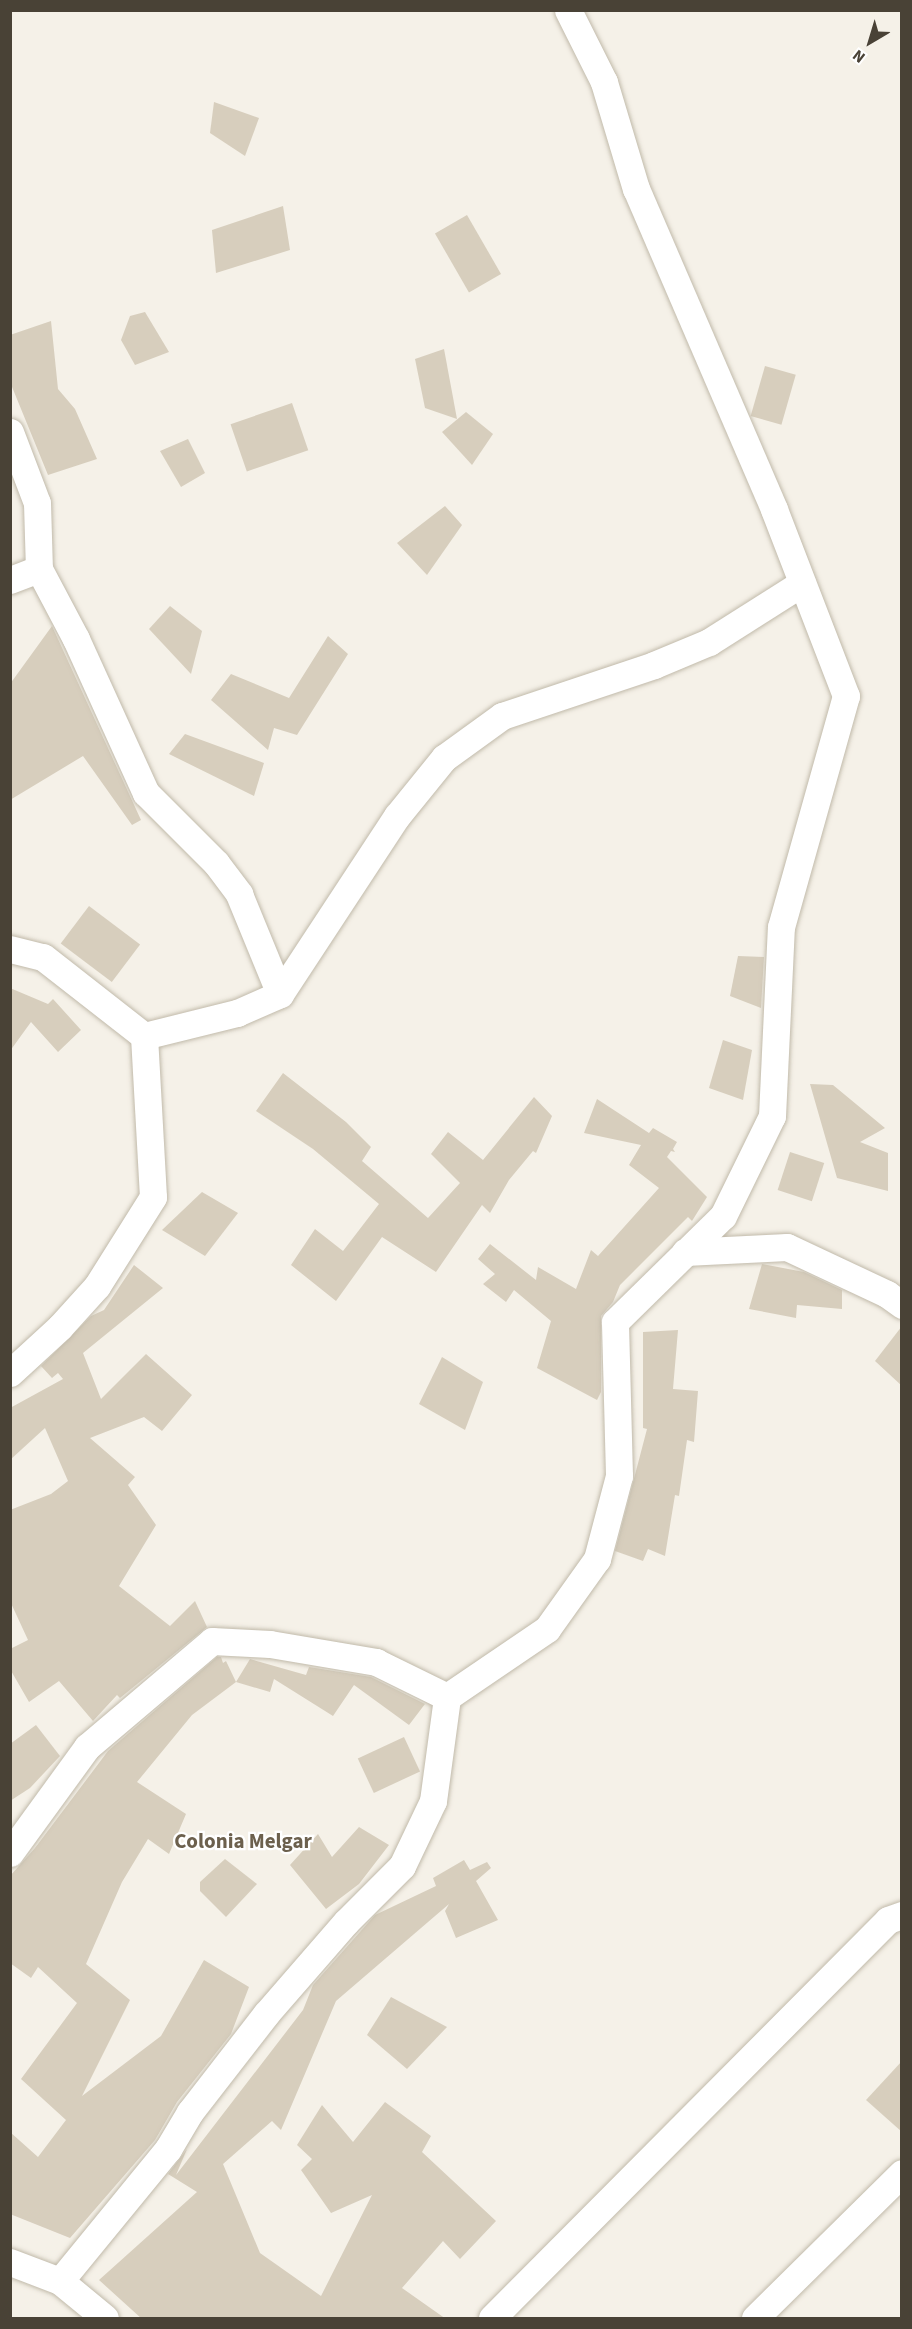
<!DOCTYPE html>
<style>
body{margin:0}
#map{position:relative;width:912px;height:2329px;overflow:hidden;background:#f5f1e8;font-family:"Source Sans 3",sans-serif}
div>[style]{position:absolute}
.building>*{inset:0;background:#d7cebd;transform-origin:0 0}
.roads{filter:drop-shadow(0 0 2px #c1baaa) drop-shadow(0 0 2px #c1baaa)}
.street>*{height:27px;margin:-13.5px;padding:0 13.5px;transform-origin:13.5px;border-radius:13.5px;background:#fff}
span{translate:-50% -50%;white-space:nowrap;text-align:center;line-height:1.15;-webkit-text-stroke:4.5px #fff;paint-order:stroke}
.neighbourhood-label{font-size:21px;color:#6c604d;font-weight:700}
.frame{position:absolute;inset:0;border:12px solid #494236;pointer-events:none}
.north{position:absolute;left:840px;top:12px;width:60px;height:60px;-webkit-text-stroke:4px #fff;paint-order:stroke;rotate:218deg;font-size:16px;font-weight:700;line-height:24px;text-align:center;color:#494236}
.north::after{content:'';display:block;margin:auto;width:21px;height:27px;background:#494236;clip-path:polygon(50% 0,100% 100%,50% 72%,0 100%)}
</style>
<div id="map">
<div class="building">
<i style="clip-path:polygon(214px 102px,259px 118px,245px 156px,210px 133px)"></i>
<i style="clip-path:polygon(283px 206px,290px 250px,216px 273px,212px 230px)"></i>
<i style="left:467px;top:215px;width:68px;height:37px;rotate:60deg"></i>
<i style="clip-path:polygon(145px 312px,169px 352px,135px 365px,121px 340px,130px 316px)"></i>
<i style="clip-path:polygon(51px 321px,58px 389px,75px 409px,97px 459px,48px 475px,10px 382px,10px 335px)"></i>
<i style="clip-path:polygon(444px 349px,457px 419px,425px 408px,415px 359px)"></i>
<i style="left:765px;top:366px;width:32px;height:52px;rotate:16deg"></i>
<i style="left:292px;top:403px;width:50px;height:65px;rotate:71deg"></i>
<i style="clip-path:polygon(466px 412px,493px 434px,472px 465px,442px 432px)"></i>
<i style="clip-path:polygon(188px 439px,205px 473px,181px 487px,160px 451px)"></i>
<i style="clip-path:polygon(445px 506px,462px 525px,427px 575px,397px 543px)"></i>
<i style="clip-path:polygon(170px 606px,202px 631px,191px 674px,149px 629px)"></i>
<i style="clip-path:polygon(52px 626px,141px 820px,132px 825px,83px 756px,10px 800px,10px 684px)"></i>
<i style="clip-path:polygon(328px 636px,348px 654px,297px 735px,274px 728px,268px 750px,211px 700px,231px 674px,289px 698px)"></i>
<i style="clip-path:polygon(185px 734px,264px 763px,254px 796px,169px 754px)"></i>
<i style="left:89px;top:906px;width:64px;height:47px;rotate:37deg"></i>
<i style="clip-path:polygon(738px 956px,764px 957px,761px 1008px,730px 996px)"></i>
<i style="clip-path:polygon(10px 988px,48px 1004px,53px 999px,81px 1030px,58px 1052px,31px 1022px,10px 1051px)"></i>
<i style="clip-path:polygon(723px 1040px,752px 1050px,743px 1100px,709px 1088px)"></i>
<i style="clip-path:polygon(283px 1073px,346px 1122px,371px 1147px,362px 1161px,428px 1218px,460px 1183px,431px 1154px,448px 1132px,483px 1160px,534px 1097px,552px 1116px,536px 1153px,533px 1151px,509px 1180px,490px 1213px,482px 1205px,436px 1272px,382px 1237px,336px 1301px,291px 1265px,315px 1229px,343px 1251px,379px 1204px,313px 1149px,256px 1111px)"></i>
<i style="clip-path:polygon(810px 1084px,833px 1085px,885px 1128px,860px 1142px,888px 1153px,888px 1191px,837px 1178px)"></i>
<i style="clip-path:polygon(597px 1099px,649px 1133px,653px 1128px,677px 1142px,673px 1149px,675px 1152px,671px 1151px,667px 1157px,707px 1197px,692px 1221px,688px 1217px,620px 1285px,613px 1302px,601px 1316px,601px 1392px,597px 1400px,537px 1368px,551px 1321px,514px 1290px,506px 1302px,483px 1284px,495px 1274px,478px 1259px,490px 1244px,536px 1280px,538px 1267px,576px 1289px,591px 1250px,598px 1256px,659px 1188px,629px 1165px,641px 1145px,584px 1133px)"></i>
<i style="left:790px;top:1152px;width:36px;height:40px;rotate:18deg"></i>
<i style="clip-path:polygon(202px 1192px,238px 1213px,205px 1256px,162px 1230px)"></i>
<i style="clip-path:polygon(762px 1264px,804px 1272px,842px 1290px,842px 1309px,797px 1305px,796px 1318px,749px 1309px)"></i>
<i style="clip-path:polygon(134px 1265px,163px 1288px,83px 1353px,101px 1399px,146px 1354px,192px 1395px,162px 1431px,144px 1417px,90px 1438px,135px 1477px,128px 1485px,156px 1525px,119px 1586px,170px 1626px,195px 1601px,207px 1627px,120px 1698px,117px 1695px,93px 1721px,59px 1681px,29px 1702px,10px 1669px,10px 1649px,28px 1640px,10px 1601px,10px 1510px,51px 1494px,68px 1481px,45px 1428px,10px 1460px,10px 1408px,63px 1379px,58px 1373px,52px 1378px,41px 1366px,91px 1316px,104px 1310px)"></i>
<i style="clip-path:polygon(902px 1326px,902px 1386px,875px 1361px)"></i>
<i style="clip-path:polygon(678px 1330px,673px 1389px,698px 1391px,694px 1442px,687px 1440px,679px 1496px,675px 1495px,665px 1556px,648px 1549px,643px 1561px,615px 1551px,647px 1429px,643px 1428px,643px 1332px)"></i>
<i style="clip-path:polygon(442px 1357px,483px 1382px,465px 1430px,419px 1404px)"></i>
<i style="clip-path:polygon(217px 1657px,221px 1657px,223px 1663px,226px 1661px,236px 1682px,192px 1715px,137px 1782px,186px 1814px,169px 1854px,148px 1839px,122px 1882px,86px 1964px,130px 2000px,82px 2096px,161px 2036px,204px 1960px,249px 1987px,231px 2034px,177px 2102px,155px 2140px,70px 2238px,10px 2214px,10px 2132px,38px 2157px,66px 2120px,21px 2079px,77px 2003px,38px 1967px,31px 1978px,10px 1963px,10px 1876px,35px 1848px,108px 1751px)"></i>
<i style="clip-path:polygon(250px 1659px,306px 1675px,309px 1667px,371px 1677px,425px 1704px,409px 1725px,354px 1685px,333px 1716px,274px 1679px,270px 1692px,236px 1682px)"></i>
<i style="clip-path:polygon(36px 1725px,60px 1756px,30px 1788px,10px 1801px,10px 1744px)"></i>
<i style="left:404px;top:1737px;width:38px;height:51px;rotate:65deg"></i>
<i style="clip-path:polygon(359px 1827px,389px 1845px,359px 1884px,326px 1909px,290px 1865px,318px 1834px,332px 1857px)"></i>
<i style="clip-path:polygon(225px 1859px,257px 1884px,226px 1917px,200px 1891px,200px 1882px)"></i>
<i style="clip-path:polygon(464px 1860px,470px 1870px,487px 1862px,491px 1868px,476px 1881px,498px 1920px,456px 1938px,445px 1911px,449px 1904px,336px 2001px,281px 2130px,272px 2121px,223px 2164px,260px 2253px,321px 2296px,372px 2195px,331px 2213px,301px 2170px,312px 2159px,297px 2145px,322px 2105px,353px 2142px,385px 2102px,431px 2136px,422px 2152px,496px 2221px,460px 2259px,443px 2241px,402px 2288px,446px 2319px,142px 2319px,99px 2280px,197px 2192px,168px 2174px,187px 2149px,176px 2175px,303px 2010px,313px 1985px,375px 1915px,436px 1886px,433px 1878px)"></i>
<i style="clip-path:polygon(391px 1997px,447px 2027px,407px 2069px,367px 2035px)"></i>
<i style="clip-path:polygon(902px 2061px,902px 2132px,866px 2100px)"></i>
</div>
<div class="roads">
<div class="street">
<i style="left:10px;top:432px;width:76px;rotate:69.2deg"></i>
<i style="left:37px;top:503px;width:66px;rotate:88.3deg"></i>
<i style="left:39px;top:569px;width:79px;rotate:62.1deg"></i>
<i style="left:76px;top:639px;width:169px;rotate:65.6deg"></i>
<i style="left:146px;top:793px;width:99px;rotate:45deg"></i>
<i style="left:216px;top:863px;width:39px;rotate:53deg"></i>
<i style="left:239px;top:894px;width:108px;rotate:67.7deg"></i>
<i style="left:10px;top:580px;width:31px;rotate:-21deg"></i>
<i style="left:10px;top:949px;width:34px;rotate:14deg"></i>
<i style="left:43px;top:957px;width:128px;rotate:38deg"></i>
<i style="left:144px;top:1036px;width:161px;rotate:86.8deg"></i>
<i style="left:153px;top:1197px;width:105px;rotate:122.2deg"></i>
<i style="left:97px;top:1286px;width:55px;rotate:132.1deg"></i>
<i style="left:60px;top:1327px;width:68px;rotate:137.4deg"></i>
<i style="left:144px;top:1036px;width:96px;rotate:-13.9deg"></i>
<i style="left:237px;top:1013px;width:47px;rotate:-23.8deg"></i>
<i style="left:280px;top:994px;width:213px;rotate:-56.7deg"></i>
<i style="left:397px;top:816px;width:75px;rotate:-51deg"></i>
<i style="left:444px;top:758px;width:72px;rotate:-35.9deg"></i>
<i style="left:502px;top:716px;width:160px;rotate:-18.5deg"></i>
<i style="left:654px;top:665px;width:60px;rotate:-22.7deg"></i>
<i style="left:709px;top:642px;width:110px;rotate:-32.4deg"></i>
<i style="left:685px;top:1252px;width:102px;rotate:-2.8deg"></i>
<i style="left:787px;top:1247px;width:110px;rotate:25.2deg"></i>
<i style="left:887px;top:1294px;width:19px;rotate:36deg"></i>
<i style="left:10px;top:1853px;width:131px;rotate:-54deg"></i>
<i style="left:87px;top:1747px;width:164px;rotate:-40.3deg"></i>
<i style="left:212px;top:1641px;width:58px;rotate:3deg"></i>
<i style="left:270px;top:1644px;width:108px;rotate:9.6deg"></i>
<i style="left:376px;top:1662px;width:79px;rotate:26.2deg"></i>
<i style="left:10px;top:2262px;width:53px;rotate:20.8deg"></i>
<i style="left:60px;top:2281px;width:58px;rotate:39.4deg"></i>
<i style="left:60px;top:2281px;width:171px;rotate:-50.7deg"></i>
<i style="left:168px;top:2149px;width:43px;rotate:-59.3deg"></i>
<i style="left:190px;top:2112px;width:124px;rotate:-52.2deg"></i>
<i style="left:266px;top:2014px;width:122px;rotate:-49deg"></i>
<i style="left:346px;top:1922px;width:79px;rotate:-45deg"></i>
<i style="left:402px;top:1866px;width:72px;rotate:-64.5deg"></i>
<i style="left:433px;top:1801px;width:105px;rotate:-82.3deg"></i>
<i style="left:447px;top:1697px;width:121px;rotate:-34.2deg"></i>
<i style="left:547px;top:1629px;width:86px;rotate:-54.5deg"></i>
<i style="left:597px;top:1559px;width:86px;rotate:-75.2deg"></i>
<i style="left:619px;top:1476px;width:154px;rotate:-91.5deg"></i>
<i style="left:615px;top:1322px;width:151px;rotate:-44.5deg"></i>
<i style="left:723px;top:1216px;width:111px;rotate:-63.9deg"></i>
<i style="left:772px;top:1116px;width:189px;rotate:-87.3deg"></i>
<i style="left:781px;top:927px;width:240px;rotate:-74.3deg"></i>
<i style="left:846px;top:696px;width:200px;rotate:-111.1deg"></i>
<i style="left:774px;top:509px;width:348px;rotate:-113.3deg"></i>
<i style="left:636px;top:189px;width:112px;rotate:-106.7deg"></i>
<i style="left:604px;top:82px;width:80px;rotate:-116.6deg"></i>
<i style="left:492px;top:2318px;width:561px;rotate:-45.14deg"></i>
<i style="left:888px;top:1920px;width:15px;rotate:-20deg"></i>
<i style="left:755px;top:2318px;width:206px;rotate:-44.6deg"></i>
</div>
</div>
<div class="neighbourhood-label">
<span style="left:243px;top:1841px">Colonia Melgar</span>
</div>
<div class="frame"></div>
<div class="north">N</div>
</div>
